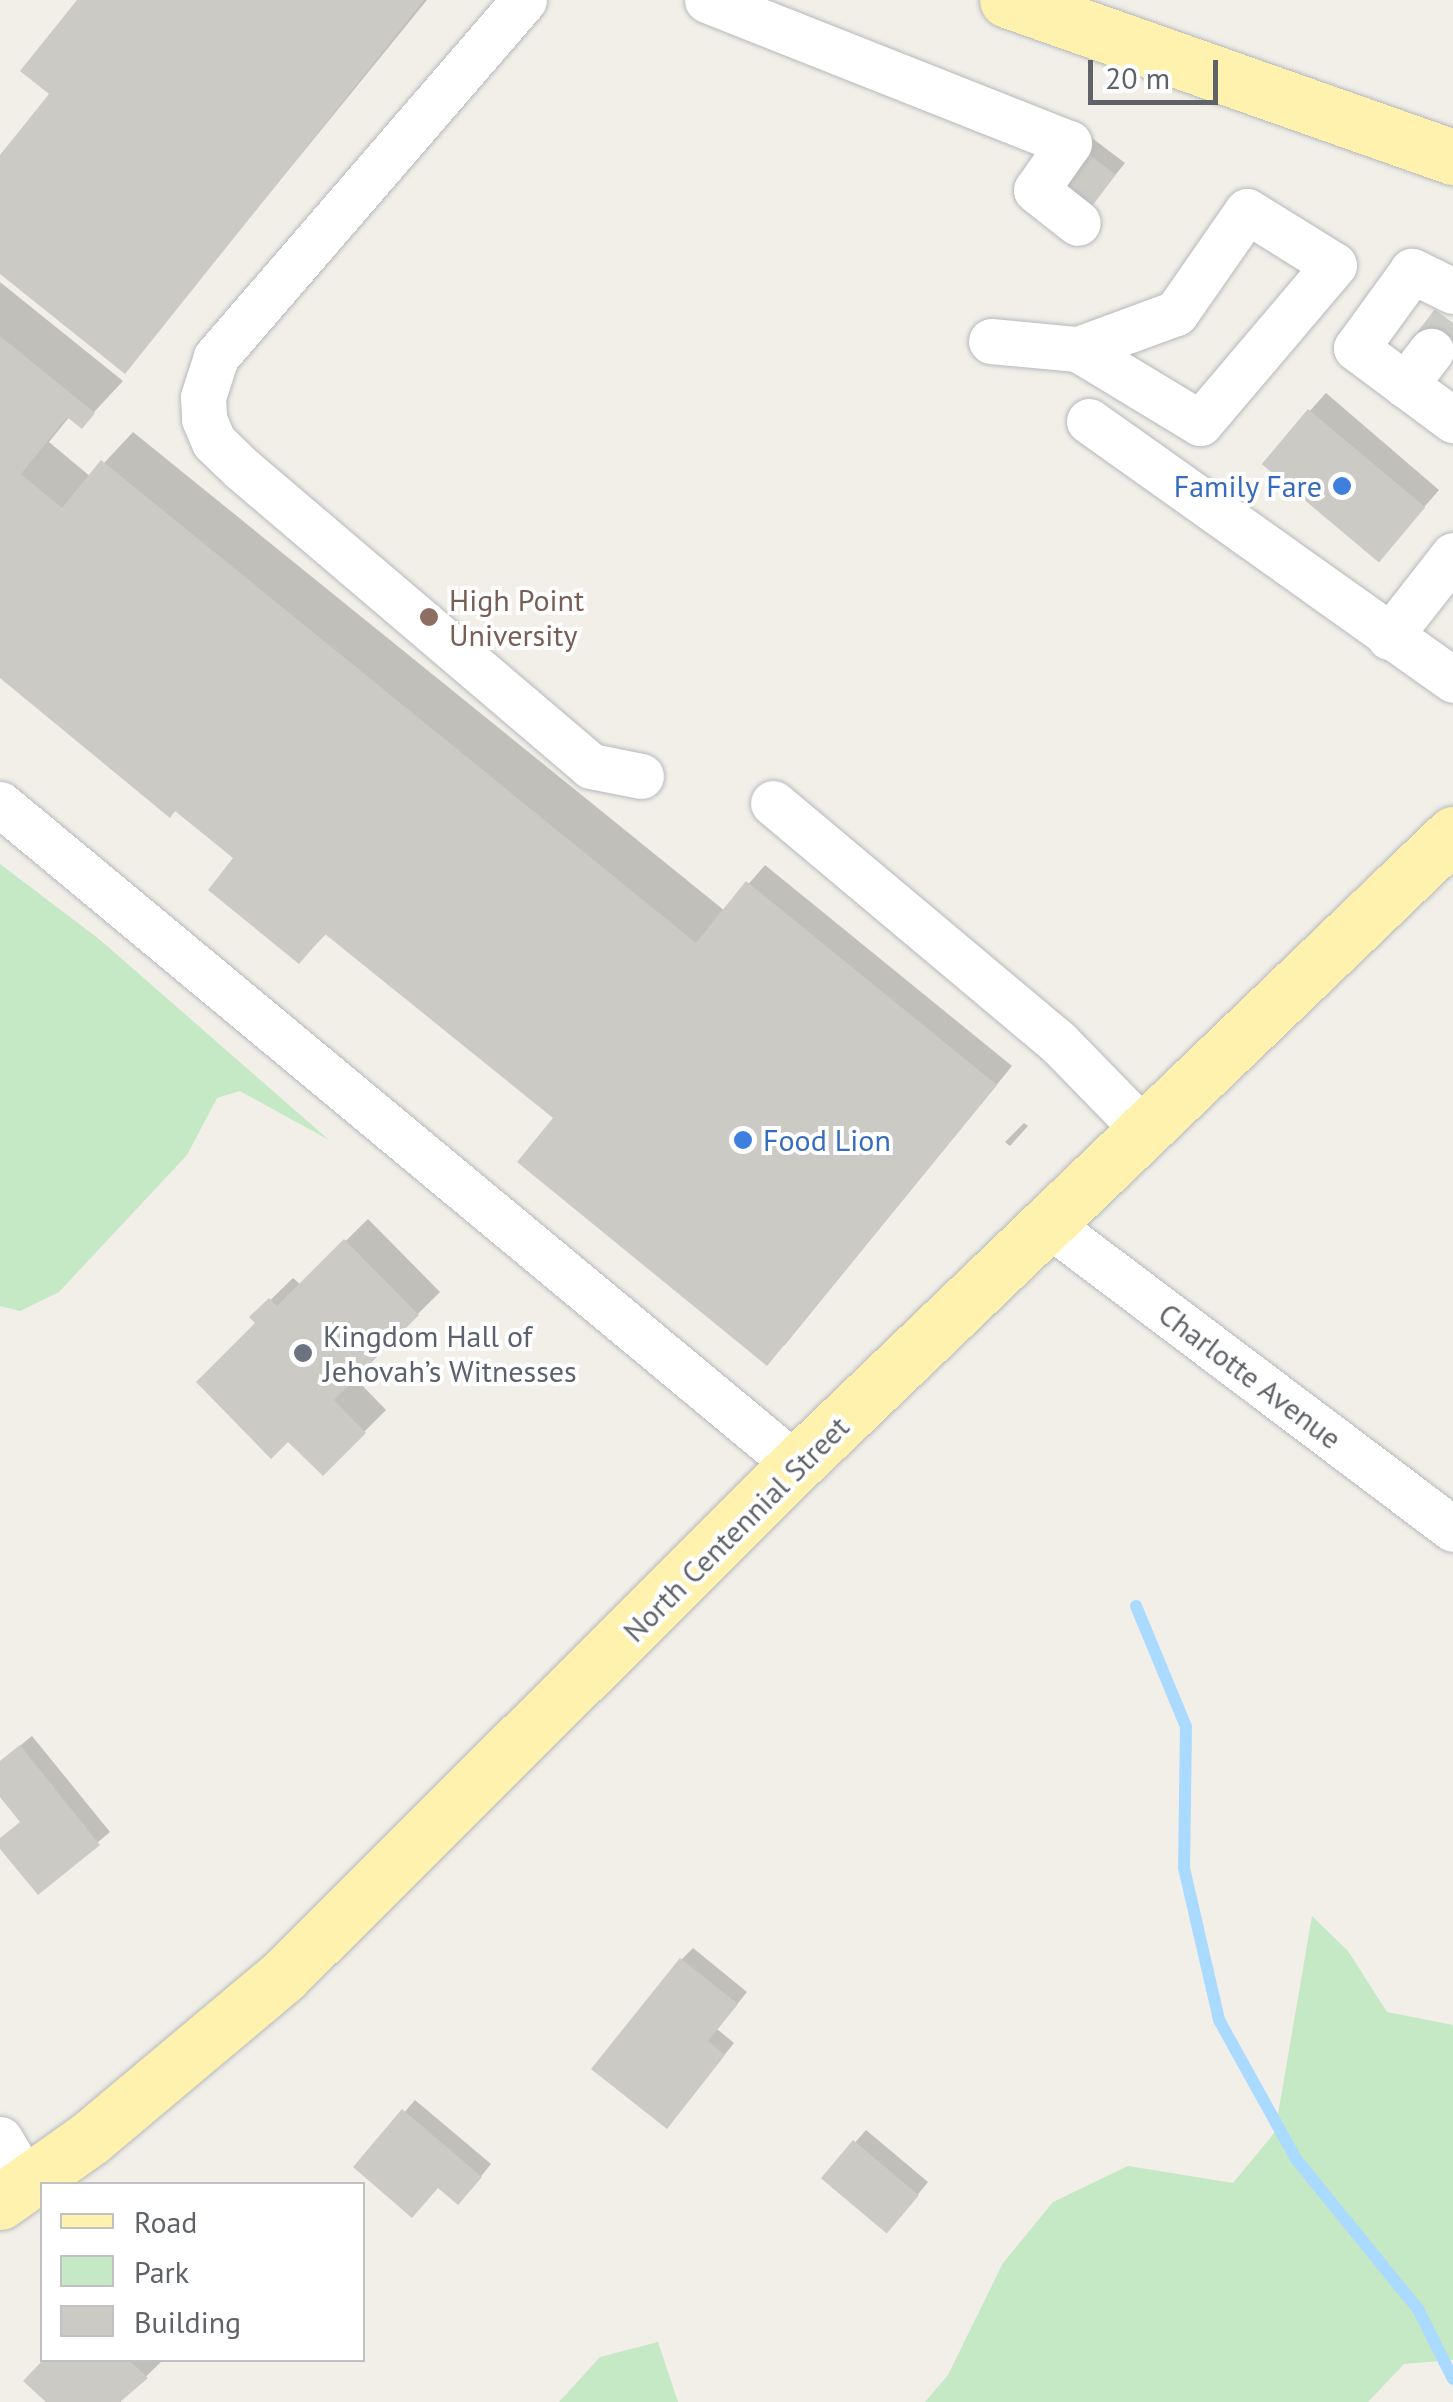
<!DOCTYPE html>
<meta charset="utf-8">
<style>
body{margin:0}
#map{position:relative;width:1453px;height:2402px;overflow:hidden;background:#f1efe8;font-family:"PT Sans",sans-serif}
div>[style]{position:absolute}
.green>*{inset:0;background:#c5e8c5}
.shadow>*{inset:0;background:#0003}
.stream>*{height:12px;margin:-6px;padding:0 6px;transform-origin:6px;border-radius:6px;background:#aadaff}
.building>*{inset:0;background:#cccac5;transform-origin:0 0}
.minor-tunnel>*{height:45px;margin-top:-22.5px;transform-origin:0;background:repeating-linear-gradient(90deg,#ccccc8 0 45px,transparent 0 67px)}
.roads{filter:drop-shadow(0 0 2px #b5b8bc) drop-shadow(0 0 2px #b5b8bc)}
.minor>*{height:45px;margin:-22.5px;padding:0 22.5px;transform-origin:22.5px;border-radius:22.5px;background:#fff}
.major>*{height:55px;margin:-27.5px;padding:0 27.5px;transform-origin:27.5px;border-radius:27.5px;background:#fff2af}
.dots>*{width:28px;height:28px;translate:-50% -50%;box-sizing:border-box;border:5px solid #fff;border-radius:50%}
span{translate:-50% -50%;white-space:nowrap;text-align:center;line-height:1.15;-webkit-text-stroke:8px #fff;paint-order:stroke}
.shop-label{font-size:30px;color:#366cbe}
.right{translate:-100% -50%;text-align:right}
.left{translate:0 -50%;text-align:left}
.education-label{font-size:30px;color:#785e54}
.worship-label{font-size:30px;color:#5b616d}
.street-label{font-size:30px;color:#5f6368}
.legend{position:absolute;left:40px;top:2182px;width:325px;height:180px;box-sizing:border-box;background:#fff;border:2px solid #bfc1c3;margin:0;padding:12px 18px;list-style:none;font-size:30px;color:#5f6368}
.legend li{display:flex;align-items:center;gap:20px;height:50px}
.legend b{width:50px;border:2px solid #bfc1c3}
.scale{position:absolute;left:1088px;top:60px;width:130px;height:45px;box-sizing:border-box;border:5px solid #5f6368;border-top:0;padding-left:12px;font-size:30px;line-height:35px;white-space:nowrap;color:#5f6368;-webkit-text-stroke:8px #fff;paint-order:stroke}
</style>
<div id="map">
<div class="green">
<i style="clip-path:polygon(0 864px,99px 939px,329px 1140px,240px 1091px,217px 1098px,187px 1155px,59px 1292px,20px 1311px,0 1306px)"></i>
<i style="clip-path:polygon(1312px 1916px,1348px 1951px,1387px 2012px,1453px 2025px,1453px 2360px,1404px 2364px,1368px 2402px,925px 2402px,948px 2375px,1003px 2263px,1053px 2202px,1128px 2166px,1233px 2183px,1275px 2132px)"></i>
<i style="clip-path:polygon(658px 2342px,678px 2402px,559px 2402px,600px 2357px)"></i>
</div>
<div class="shadow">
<i style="clip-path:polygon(80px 0,427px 0,125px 371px,0 270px,0 159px,52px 93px)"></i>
<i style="clip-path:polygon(1088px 135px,1125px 163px,1087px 210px)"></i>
<i style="clip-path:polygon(0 282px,123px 381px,82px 425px,70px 416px,49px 442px,91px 477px,133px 432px,725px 911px,765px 865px,1012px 1066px,784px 1346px,564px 1109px,327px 933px,299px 961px,236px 858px,0 675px)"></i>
<i style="clip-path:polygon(1326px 393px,1439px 490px,1393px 543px,1263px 463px)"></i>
<i style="clip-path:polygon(1024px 1123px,1028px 1126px,1010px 1146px,1005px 1142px)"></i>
<i style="clip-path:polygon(368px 1219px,440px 1292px,354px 1377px,386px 1410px,323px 1473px,253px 1317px,293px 1278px,301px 1285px)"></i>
<i style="clip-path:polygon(32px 1736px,110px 1832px,38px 1892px,0 1845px,22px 1821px,0 1793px,0 1762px)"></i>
<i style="clip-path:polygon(693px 1948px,747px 1992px,717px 2029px,734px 2043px,677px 2114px,682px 1959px)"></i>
<i style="clip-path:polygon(415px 2100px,491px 2164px,469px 2191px,357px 2167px)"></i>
<i style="clip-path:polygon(866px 2130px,928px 2182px,898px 2219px,824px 2178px)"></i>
<i style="clip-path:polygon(47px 2360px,163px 2360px,120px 2402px,50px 2402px,27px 2381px)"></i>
</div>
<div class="stream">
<i style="left:1136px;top:1606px;width:131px;rotate:67.5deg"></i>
<i style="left:1186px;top:1727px;width:141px;rotate:90.8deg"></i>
<i style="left:1184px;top:1868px;width:156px;rotate:77deg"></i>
<i style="left:1219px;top:2020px;width:159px;rotate:61deg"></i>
<i style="left:1296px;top:2159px;width:193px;rotate:50.9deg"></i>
<i style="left:1418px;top:2309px;width:78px;rotate:63.4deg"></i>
</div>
<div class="building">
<i style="clip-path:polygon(77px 0,424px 0,125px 374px,0 274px,0 155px,49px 94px,20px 71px)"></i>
<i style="left:1075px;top:144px;width:51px;height:49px;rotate:37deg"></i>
<i style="clip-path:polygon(0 336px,95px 413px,82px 429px,67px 417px,21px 474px,62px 508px,101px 460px,696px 943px,746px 881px,997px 1085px,767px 1366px,517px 1162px,553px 1118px,325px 934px,299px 964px,208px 890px,233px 858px,175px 811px,170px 818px,0 678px)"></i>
<i style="left:1308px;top:409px;width:153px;height:72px;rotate:40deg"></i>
<i style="clip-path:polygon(344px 1239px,419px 1315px,334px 1400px,366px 1433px,323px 1476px,288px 1442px,271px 1459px,196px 1382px,255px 1323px,249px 1317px,269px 1298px,277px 1306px)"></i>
<i style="clip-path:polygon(20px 1745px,100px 1845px,38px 1895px,0 1849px,0 1838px,20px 1822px,0 1797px,0 1761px)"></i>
<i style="clip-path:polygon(680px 1958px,738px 2004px,708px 2041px,725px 2055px,667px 2129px,591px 2069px)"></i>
<i style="clip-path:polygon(402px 2109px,482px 2177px,458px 2205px,438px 2188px,412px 2218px,353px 2167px)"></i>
<i style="left:853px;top:2140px;width:86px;height:50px;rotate:40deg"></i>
<i style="clip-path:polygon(43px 2360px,129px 2360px,148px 2378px,120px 2402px,46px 2402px,23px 2381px)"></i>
</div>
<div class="minor-tunnel">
<i style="left:1431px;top:351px;width:36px;rotate:-53deg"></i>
</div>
<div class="roads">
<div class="minor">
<i style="left:524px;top:0;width:472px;rotate:130.8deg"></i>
<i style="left:216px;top:357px;width:42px;rotate:108deg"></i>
<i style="left:203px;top:397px;width:22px;rotate:87deg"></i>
<i style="left:204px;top:419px;width:25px;rotate:67deg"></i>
<i style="left:214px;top:442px;width:39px;rotate:44deg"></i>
<i style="left:242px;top:469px;width:458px;rotate:40.4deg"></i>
<i style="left:591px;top:766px;width:51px;rotate:11.3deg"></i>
<i style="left:707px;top:0;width:389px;rotate:21.6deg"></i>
<i style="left:1069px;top:143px;width:57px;rotate:125.1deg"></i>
<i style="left:1036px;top:190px;width:53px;rotate:38.2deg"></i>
<i style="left:1453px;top:291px;width:46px;rotate:-154deg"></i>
<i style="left:1412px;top:271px;width:95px;rotate:126deg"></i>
<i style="left:1356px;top:348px;width:121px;rotate:36.6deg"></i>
<i style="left:991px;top:341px;width:87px;rotate:5.3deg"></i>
<i style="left:1078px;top:349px;width:104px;rotate:-20.2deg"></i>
<i style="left:1176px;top:313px;width:124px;rotate:-55.2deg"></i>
<i style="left:1247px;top:211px;width:102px;rotate:31.8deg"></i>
<i style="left:1334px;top:265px;width:207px;rotate:130.3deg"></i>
<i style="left:1200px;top:423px;width:143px;rotate:-148.8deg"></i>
<i style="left:1405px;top:385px;width:43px;rotate:-52.6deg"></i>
<i style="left:1089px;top:421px;width:447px;rotate:35.4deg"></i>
<i style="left:1389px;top:637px;width:104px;rotate:-52deg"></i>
<i style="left:773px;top:803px;width:372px;rotate:40deg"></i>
<i style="left:1058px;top:1042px;width:124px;rotate:45.7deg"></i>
<i style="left:0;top:804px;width:1035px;rotate:39.71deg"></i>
<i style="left:1047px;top:1223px;width:508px;rotate:37.01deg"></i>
<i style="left:0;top:2139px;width:53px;rotate:59.6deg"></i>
</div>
<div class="major">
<i style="left:1007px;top:0;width:473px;rotate:19.4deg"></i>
<i style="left:0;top:2202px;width:110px;rotate:-35.4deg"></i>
<i style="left:90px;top:2138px;width:253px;rotate:-40deg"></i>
<i style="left:284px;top:1975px;width:723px;rotate:-44.89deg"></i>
<i style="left:796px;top:1465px;width:911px;rotate:-43.84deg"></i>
</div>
</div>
<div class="dots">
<i style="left:1342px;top:486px;background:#3f7fe0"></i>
<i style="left:429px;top:617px;background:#8d6e63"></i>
<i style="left:743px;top:1140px;background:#3f7fe0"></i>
<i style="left:303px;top:1353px;background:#6b7280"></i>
</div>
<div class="shop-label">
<span class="right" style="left:1322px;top:486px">Family Fare</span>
<span class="left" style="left:763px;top:1140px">Food Lion</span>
</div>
<div class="education-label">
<span class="left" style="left:449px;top:617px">High Point<br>University</span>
</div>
<div class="worship-label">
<span class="left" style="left:323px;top:1353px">Kingdom Hall of<br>Jehovah’s Witnesses</span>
</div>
<div class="street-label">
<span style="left:1250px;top:1376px;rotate:37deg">Charlotte Avenue</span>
<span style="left:736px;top:1529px;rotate:-45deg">North Centennial Street</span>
</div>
<ul class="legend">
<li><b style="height:12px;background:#fff2af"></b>Road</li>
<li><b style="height:28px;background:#c5e8c5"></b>Park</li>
<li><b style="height:28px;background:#cccac5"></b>Building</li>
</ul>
<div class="scale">20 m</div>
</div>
